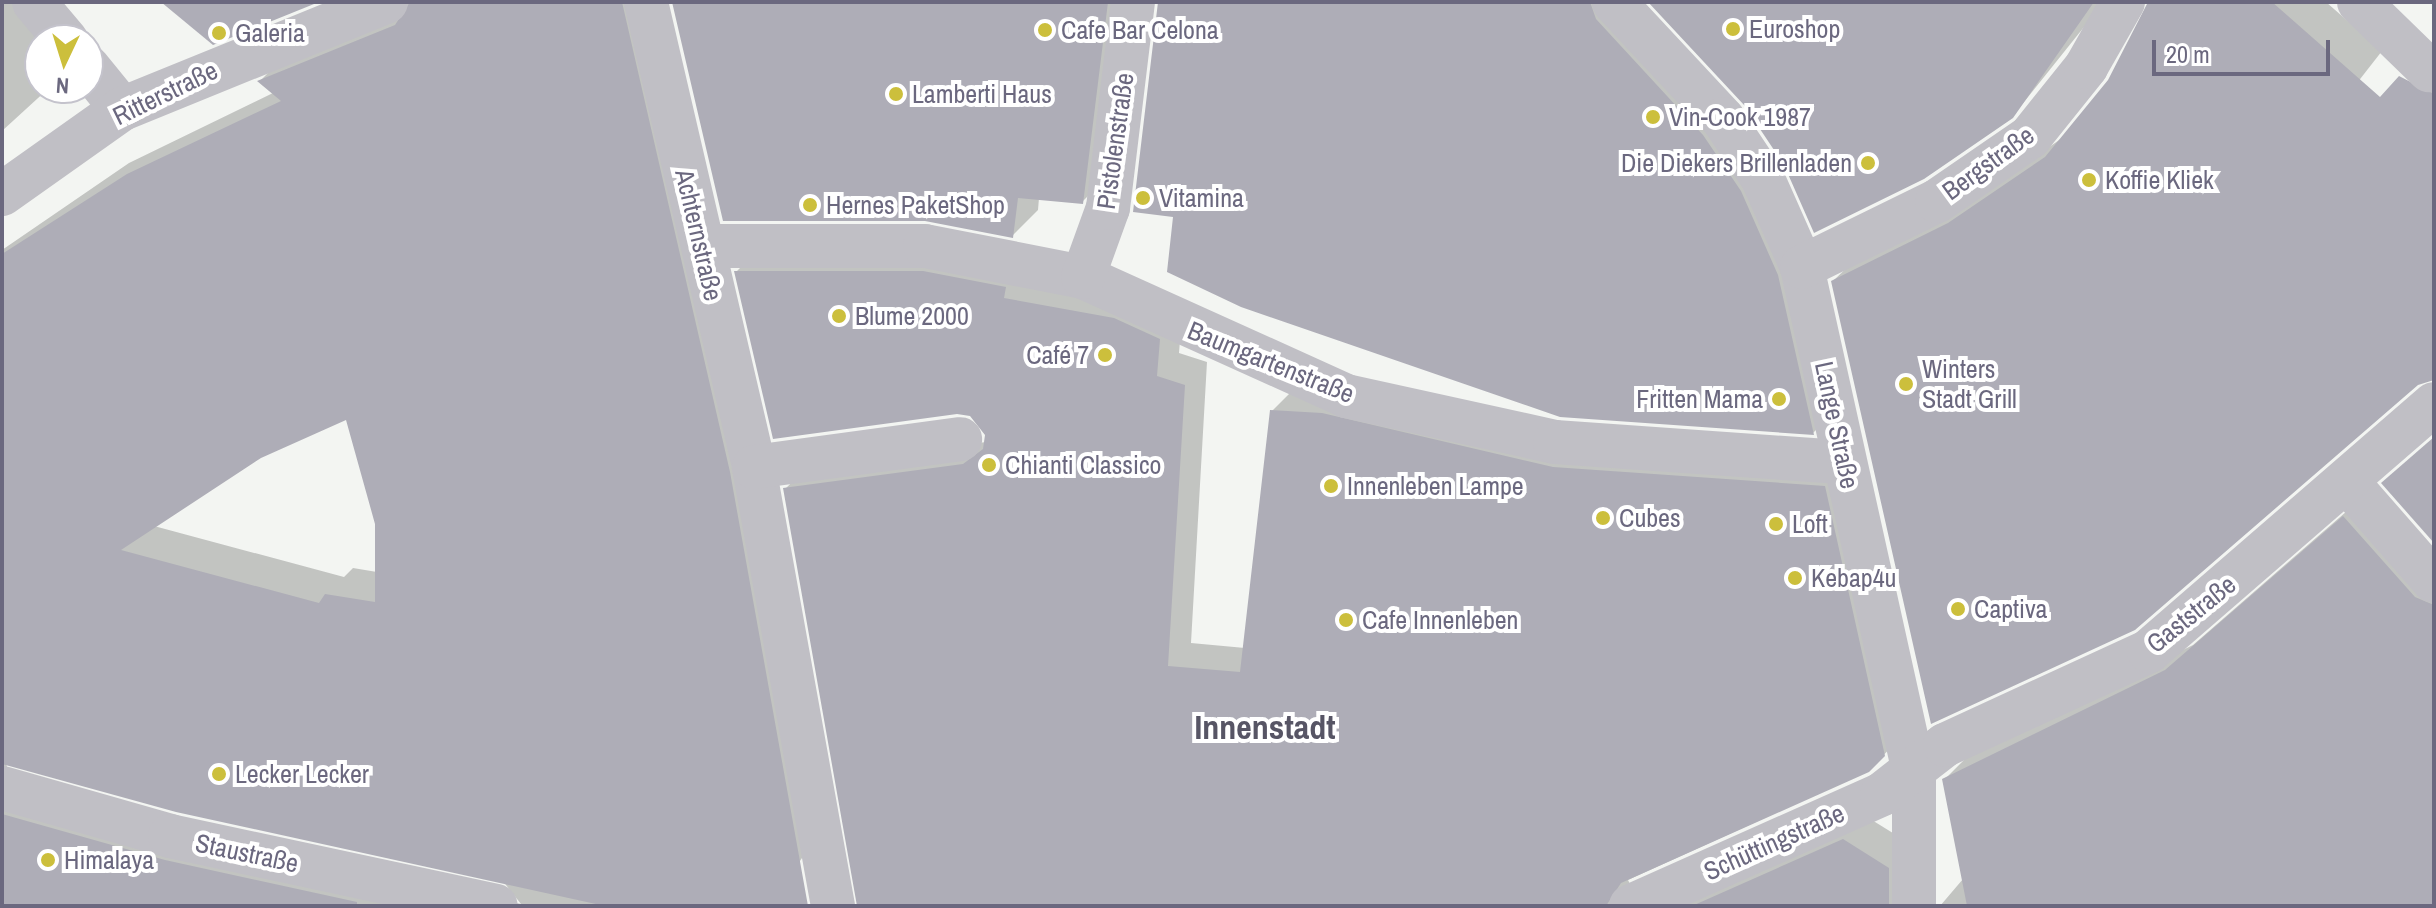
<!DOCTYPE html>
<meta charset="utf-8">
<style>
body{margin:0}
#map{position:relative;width:2436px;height:908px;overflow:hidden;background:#f3f5f2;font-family:"Archivo Narrow",sans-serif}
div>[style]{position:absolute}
.shadow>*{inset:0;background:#0003}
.building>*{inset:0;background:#aeadb7}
.minor>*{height:44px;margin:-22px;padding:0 22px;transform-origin:22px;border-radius:22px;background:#c0bfc5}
.dots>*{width:22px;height:22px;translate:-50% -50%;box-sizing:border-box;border:4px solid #fff;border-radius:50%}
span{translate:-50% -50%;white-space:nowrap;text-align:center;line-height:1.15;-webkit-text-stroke:8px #fff;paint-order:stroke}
.poi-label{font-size:26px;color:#6b687f}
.left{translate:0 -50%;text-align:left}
.right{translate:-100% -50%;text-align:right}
.street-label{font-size:26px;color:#6b687f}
.district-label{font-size:34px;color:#575565;font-weight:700}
.frame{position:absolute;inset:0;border:4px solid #6b687f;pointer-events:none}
.north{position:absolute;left:24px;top:24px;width:80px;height:80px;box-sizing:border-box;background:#fff;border:2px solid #c4c3cc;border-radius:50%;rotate:184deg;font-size:22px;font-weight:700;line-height:32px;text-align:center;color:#6b687f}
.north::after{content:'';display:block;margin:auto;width:28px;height:36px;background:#ccbf3c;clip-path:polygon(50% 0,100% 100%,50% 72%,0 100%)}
.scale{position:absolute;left:2152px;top:40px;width:178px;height:36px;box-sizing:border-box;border:4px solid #6b687f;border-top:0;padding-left:10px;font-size:24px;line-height:28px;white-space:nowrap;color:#6b687f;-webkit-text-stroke:6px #fff;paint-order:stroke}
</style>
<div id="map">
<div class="shadow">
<i style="clip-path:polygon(2px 2px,43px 2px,40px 88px,49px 88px,2px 131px)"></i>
<i style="clip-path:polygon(evenodd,656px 2px,824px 826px,769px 906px,2px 906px,2px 250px,129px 163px,273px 93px,260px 81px,286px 55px,412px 2px,656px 2px,347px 418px,377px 524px,377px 572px,353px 568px,344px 577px,154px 526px,261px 456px,347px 418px,656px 2px,6px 763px,502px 880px,521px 904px,191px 834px,10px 778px,6px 763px)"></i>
<i style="clip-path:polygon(682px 2px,1129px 2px,1108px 176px,1082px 202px,1039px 198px,1038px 210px,1012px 236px)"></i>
<i style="clip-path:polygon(1159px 2px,1629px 2px,1729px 109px,1838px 407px,1813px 433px,1175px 215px)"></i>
<i style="clip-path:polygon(1651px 2px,2104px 2px,2012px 117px,1786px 164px,1743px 101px)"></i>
<i style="clip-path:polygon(2150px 2px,2326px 2px,2382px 51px,2332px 115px,2434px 79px,2434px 379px,1833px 281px,1859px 256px,1976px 198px,2065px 136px,2107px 84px)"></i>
<i style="clip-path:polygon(759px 249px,947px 249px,1182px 316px,1179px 353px,1207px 362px,1191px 643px,1245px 648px,1272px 411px,1295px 388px,1848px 463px,1907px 731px,1868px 771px,1628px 880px,1640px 904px,1658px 906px,860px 906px,785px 489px,809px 466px,986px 442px,987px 434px,971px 414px,736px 272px)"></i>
<i style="clip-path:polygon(2370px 491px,2434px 564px,2434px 906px,1940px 906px,1963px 879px,1944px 780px,1970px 754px,2193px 645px)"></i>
<i style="clip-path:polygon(1867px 817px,1909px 843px,1910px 906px,1667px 906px)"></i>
</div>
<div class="building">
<i style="clip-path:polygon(161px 2px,319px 2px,213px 45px)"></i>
<i style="clip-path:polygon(evenodd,410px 2px,622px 2px,730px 472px,808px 906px,605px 906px,176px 812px,2px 764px,2px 254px,127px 174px,281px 101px,257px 81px,395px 25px,410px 2px,346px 420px,375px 524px,375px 602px,325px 594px,319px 603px,121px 550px,261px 458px,346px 420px)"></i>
<i style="clip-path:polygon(672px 2px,1108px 2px,1083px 204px,1018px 198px,1013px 238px,925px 221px,723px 221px)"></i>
<i style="clip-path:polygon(1158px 2px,1590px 2px,1596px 19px,1703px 135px,1741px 191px,1778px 275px,1814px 435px,1560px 417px,1241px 307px,1167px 272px,1173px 217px,1133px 212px)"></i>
<i style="clip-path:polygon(1648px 2px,2094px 2px,2013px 118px,1924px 179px,1814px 233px,1784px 165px,1744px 105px)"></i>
<i style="clip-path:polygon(2148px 2px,2272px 2px,2380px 97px,2399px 76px,2434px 94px,2434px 380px,2418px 385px,2135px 630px,1931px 724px,1831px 281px,1948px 223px,2045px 157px,2108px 80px)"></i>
<i style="clip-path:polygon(734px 271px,923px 271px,1006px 287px,1004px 298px,1114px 318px,1160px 339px,1157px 376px,1185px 385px,1168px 666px,1240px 672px,1270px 410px,1322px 413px,1553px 467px,1825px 486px,1885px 756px,1869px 772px,1621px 883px,1606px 906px,857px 906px,783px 488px,963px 464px,983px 449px,985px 435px,970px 416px,957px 414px,773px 439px)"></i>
<i style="clip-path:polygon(2434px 437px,2434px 543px,2381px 483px)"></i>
<i style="clip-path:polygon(2343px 516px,2415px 597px,2434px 605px,2434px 906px,1967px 906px,1942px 779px,2165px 670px)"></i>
<i style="clip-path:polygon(2px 814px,165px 860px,357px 902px,357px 906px,2px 906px)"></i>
<i style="clip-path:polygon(1843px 839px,1889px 868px,1889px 906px,1692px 906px)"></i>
</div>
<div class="minor">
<i style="left:34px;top:2px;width:50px;rotate:49.9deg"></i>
<i style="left:646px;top:2px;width:477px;rotate:76.9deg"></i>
<i style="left:754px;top:467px;width:446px;rotate:79.8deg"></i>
<i style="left:1614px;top:2px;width:160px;rotate:47deg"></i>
<i style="left:1723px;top:119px;width:72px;rotate:56.3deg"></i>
<i style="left:1763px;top:179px;width:96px;rotate:66.1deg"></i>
<i style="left:1802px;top:267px;width:517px;rotate:77.5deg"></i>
<i style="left:1914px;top:772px;width:134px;rotate:90deg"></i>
<i style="left:2359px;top:2px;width:98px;rotate:44.2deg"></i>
<i style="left:88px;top:67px;width:54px;rotate:51deg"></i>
<i style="left:2px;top:194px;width:147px;rotate:-35.3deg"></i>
<i style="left:122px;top:109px;width:285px;rotate:-22.1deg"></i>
<i style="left:707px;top:246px;width:218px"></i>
<i style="left:925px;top:246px;width:161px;rotate:11.1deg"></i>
<i style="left:1083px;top:277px;width:289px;rotate:24.3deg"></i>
<i style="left:1346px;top:396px;width:214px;rotate:12.4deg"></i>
<i style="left:1555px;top:442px;width:290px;rotate:4deg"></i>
<i style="left:1802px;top:267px;width:150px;rotate:-26.1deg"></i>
<i style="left:1937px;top:201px;width:113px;rotate:-34.5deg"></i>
<i style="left:2030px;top:137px;width:90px;rotate:-51.3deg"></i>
<i style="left:2086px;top:67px;width:75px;rotate:-60.4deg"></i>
<i style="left:1083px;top:277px;width:73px;rotate:-70.1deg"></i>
<i style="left:1108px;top:208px;width:208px;rotate:-83.1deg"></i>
<i style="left:754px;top:467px;width:208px;rotate:-7.7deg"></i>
<i style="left:2349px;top:484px;width:129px;rotate:48.8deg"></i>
<i style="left:2px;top:788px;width:175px;rotate:15.9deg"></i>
<i style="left:170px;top:836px;width:333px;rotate:12.1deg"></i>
<i style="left:1631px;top:906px;width:275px;rotate:-24deg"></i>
<i style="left:1882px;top:794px;width:80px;rotate:-37.9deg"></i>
<i style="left:1945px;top:745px;width:225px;rotate:-24.7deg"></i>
<i style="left:2149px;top:651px;width:377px;rotate:-40.9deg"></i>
</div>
<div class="dots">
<i style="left:1733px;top:29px;background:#ccbf3c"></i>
<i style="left:1045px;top:30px;background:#ccbf3c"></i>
<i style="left:219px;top:33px;background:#ccbf3c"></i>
<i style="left:896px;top:94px;background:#ccbf3c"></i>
<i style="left:1653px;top:117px;background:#ccbf3c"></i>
<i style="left:1868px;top:163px;background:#ccbf3c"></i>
<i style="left:2089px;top:180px;background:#ccbf3c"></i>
<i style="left:1143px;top:198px;background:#ccbf3c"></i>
<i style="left:810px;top:205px;background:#ccbf3c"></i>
<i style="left:839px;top:316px;background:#ccbf3c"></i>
<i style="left:1105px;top:355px;background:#ccbf3c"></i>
<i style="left:1906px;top:384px;background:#ccbf3c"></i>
<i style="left:1779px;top:399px;background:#ccbf3c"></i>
<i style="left:989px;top:465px;background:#ccbf3c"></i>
<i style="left:1331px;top:486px;background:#ccbf3c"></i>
<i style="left:1603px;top:518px;background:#ccbf3c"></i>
<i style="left:1776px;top:524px;background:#ccbf3c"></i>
<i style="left:1795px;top:578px;background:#ccbf3c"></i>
<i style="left:1958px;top:609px;background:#ccbf3c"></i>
<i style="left:1346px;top:620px;background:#ccbf3c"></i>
<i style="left:219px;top:774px;background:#ccbf3c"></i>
<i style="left:48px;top:860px;background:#ccbf3c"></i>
</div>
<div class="poi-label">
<span class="left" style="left:1749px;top:29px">Euroshop</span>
<span class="left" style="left:1061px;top:30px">Cafe Bar Celona</span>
<span class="left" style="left:235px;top:33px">Galeria</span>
<span class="left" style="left:912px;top:94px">Lamberti Haus</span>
<span class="left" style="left:1669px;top:117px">Vin-Cook 1987</span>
<span class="right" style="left:1852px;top:163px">Die Diekers Brillenladen</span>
<span class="left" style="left:2105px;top:180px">Koffie Kliek</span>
<span class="left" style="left:1159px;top:198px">Vitamina</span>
<span class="left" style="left:826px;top:205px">Hernes PaketShop</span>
<span class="left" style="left:855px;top:316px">Blume 2000</span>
<span class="right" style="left:1089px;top:355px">Café 7</span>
<span class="left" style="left:1922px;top:384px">Winters<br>Stadt Grill</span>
<span class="right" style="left:1763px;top:399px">Fritten Mama</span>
<span class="left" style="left:1005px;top:465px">Chianti Classico</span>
<span class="left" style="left:1347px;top:486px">Innenleben Lampe</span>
<span class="left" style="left:1619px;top:518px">Cubes</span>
<span class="left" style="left:1792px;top:524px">Loft</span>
<span class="left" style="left:1811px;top:578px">Kebap4u</span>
<span class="left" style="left:1974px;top:609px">Captiva</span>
<span class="left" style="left:1362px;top:620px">Cafe Innenleben</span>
<span class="left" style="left:235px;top:774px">Lecker Lecker</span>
<span class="left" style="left:64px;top:860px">Himalaya</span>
</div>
<div class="street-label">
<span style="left:165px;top:93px;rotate:-26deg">Ritterstraße</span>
<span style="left:1115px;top:141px;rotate:-82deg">Pistolenstraße</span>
<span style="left:1988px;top:163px;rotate:-36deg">Bergstraße</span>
<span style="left:699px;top:235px;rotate:77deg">Achternstraße</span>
<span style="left:1271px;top:362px;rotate:22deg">Baumgartenstraße</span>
<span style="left:1837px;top:425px;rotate:78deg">Lange Straße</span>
<span style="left:2191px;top:614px;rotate:-39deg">Gaststraße</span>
<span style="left:1774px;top:842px;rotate:-24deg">Schüttingstraße</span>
<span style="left:247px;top:853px;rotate:12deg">Staustraße</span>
</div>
<div class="district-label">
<span style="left:1265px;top:728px">Innenstadt</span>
</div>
<div class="frame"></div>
<div class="north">N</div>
<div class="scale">20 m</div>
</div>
